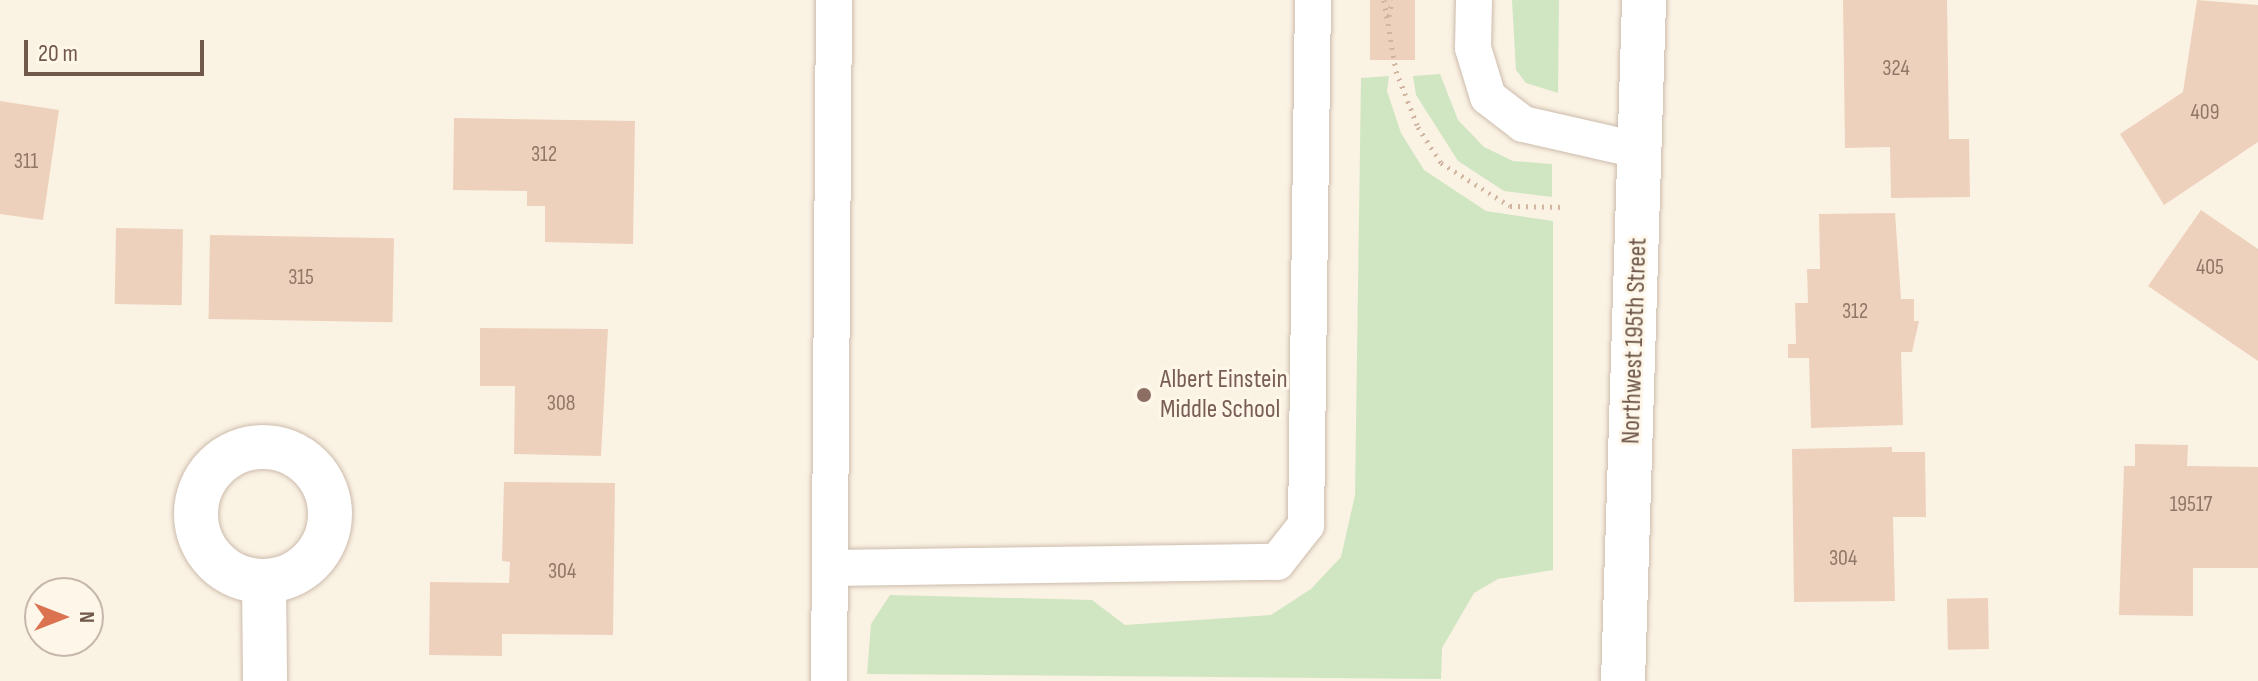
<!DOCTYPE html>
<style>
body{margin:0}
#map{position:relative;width:2258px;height:681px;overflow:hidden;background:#faf2e3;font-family:"Sofia Sans Condensed",sans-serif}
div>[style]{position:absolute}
.green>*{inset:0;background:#d0e6c2}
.building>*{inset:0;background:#eed1bc;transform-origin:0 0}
.path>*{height:5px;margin-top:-2.5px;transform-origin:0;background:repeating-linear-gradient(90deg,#d2b5a0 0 2px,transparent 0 8px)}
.roads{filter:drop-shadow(0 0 2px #cdbcad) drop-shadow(0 0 2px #cdbcad)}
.lane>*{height:36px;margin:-18px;padding:0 18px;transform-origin:18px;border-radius:18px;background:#fff}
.street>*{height:44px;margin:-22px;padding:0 22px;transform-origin:22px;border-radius:22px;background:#fff}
.street>.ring{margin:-22px;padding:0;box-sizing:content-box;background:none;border:44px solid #fff;border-radius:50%}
.secondary>*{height:44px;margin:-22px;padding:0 22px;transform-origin:22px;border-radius:22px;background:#fff}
.dots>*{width:22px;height:22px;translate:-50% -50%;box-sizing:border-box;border:4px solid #fef6e8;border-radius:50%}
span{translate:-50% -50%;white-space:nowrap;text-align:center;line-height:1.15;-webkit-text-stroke:6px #fef6e8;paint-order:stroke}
.number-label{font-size:22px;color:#907767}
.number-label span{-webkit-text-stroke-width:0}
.street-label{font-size:26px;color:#70594b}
.education-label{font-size:26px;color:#785e54}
.left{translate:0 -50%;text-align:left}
.north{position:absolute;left:24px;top:577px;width:80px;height:80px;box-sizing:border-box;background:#fef6e8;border:2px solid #c5b7a9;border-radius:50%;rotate:90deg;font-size:22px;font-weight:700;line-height:32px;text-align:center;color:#70594b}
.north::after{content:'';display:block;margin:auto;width:28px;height:36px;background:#dc7350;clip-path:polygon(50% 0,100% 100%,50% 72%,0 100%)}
.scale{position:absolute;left:24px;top:40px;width:180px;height:36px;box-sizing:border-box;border:4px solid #70594b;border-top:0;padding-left:10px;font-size:24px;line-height:28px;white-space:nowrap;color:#70594b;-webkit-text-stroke:6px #fef6e8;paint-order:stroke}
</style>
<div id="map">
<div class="green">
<i style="clip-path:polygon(1512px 0,1559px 0,1558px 93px,1526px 83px,1516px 70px)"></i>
<i style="clip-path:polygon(1440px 74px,1458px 120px,1484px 147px,1513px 161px,1552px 164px,1552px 197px,1504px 191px,1458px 161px,1416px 95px,1413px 76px)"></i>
<i style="clip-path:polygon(1389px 76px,1387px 91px,1401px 133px,1424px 170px,1486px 211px,1553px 221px,1553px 570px,1498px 579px,1474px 593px,1442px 648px,1441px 679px,867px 674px,871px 624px,890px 595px,1092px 600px,1125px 625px,1271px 615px,1311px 589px,1341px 557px,1355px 495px,1361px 78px)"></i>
</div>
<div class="building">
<i style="left:1370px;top:0;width:45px;height:60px"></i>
<i style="clip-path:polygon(1843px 0,1947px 0,1949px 139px,1969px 139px,1970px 197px,1891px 198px,1890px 147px,1845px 148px)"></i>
<i style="clip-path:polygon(2197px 0,2258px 5px,2258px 142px,2164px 205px,2120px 134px,2183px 92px)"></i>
<i style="clip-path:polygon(0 101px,59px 110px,43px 220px,0 214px)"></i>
<i style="clip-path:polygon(454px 118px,635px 121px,633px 244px,545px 242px,545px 206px,527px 206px,527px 191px,453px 190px)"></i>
<i style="clip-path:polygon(2201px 210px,2258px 249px,2258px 361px,2148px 286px)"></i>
<i style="clip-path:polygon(1895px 213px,1901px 299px,1914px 299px,1914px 321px,1919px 321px,1912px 352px,1901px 352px,1903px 425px,1811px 428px,1809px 358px,1788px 358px,1788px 344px,1796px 344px,1795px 303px,1808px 303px,1807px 269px,1820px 269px,1819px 214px)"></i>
<i style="left:116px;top:228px;width:67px;height:76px;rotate:1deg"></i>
<i style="left:210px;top:235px;width:184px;height:84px;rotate:1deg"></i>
<i style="clip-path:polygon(480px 328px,608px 329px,601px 456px,514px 454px,515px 386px,480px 386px)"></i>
<i style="clip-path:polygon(2135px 444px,2188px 445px,2187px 466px,2258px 467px,2258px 568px,2193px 568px,2193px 616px,2119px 615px,2124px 466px,2135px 466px)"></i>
<i style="clip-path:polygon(1892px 447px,1892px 452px,1925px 452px,1926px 517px,1893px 517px,1895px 601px,1794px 602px,1792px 449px)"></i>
<i style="clip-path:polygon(504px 482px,615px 483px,613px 635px,502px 634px,502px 656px,429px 655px,430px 582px,509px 583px,510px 562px,502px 561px)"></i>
<i style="left:1988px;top:598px;width:51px;height:41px;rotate:89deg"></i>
</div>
<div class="path">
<i style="left:1384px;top:0;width:72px;rotate:80.4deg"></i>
<i style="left:1396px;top:71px;width:60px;rotate:68.6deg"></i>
<i style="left:1418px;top:127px;width:43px;rotate:57.4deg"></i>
<i style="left:1441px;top:163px;width:81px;rotate:31.9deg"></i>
<i style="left:1510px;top:206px;width:56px;rotate:1deg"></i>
<i style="left:1389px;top:16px;width:16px;rotate:-79deg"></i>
</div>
<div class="roads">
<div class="lane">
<i style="left:1474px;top:0;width:48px;rotate:91.2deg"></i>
<i style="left:1473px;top:48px;width:51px;rotate:73deg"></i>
<i style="left:1488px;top:97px;width:44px;rotate:37.6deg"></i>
<i style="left:1523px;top:124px;width:122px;rotate:12.8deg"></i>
<i style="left:831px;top:568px;width:446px;rotate:-0.8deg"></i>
<i style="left:1277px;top:562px;width:47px;rotate:-51.9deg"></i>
<i style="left:1306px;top:525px;width:525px;rotate:-89.24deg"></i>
<i style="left:829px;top:681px;width:681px;rotate:-89.58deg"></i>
</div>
<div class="street">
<i class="ring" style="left:196px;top:447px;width:90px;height:90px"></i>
<i style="left:264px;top:581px;width:100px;rotate:89.4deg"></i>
</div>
<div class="secondary">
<i style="left:1623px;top:681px;width:681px;rotate:-88.23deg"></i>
</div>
</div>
<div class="dots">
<i style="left:1144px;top:395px;background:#8d6e63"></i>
</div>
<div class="number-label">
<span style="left:1896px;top:69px">324</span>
<span style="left:2205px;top:113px">409</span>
<span style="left:544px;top:155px">312</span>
<span style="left:26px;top:162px">311</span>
<span style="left:2210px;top:268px">405</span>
<span style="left:301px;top:278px">315</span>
<span style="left:1855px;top:312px">312</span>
<span style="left:561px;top:404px">308</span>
<span style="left:2191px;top:505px">19517</span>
<span style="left:1843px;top:559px">304</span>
<span style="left:562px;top:572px">304</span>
</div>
<div class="street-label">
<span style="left:1635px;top:341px;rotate:-88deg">Northwest 195th Street</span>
</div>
<div class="education-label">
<span class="left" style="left:1160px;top:395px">Albert Einstein<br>Middle School</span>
</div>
<div class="north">N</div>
<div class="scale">20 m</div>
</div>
